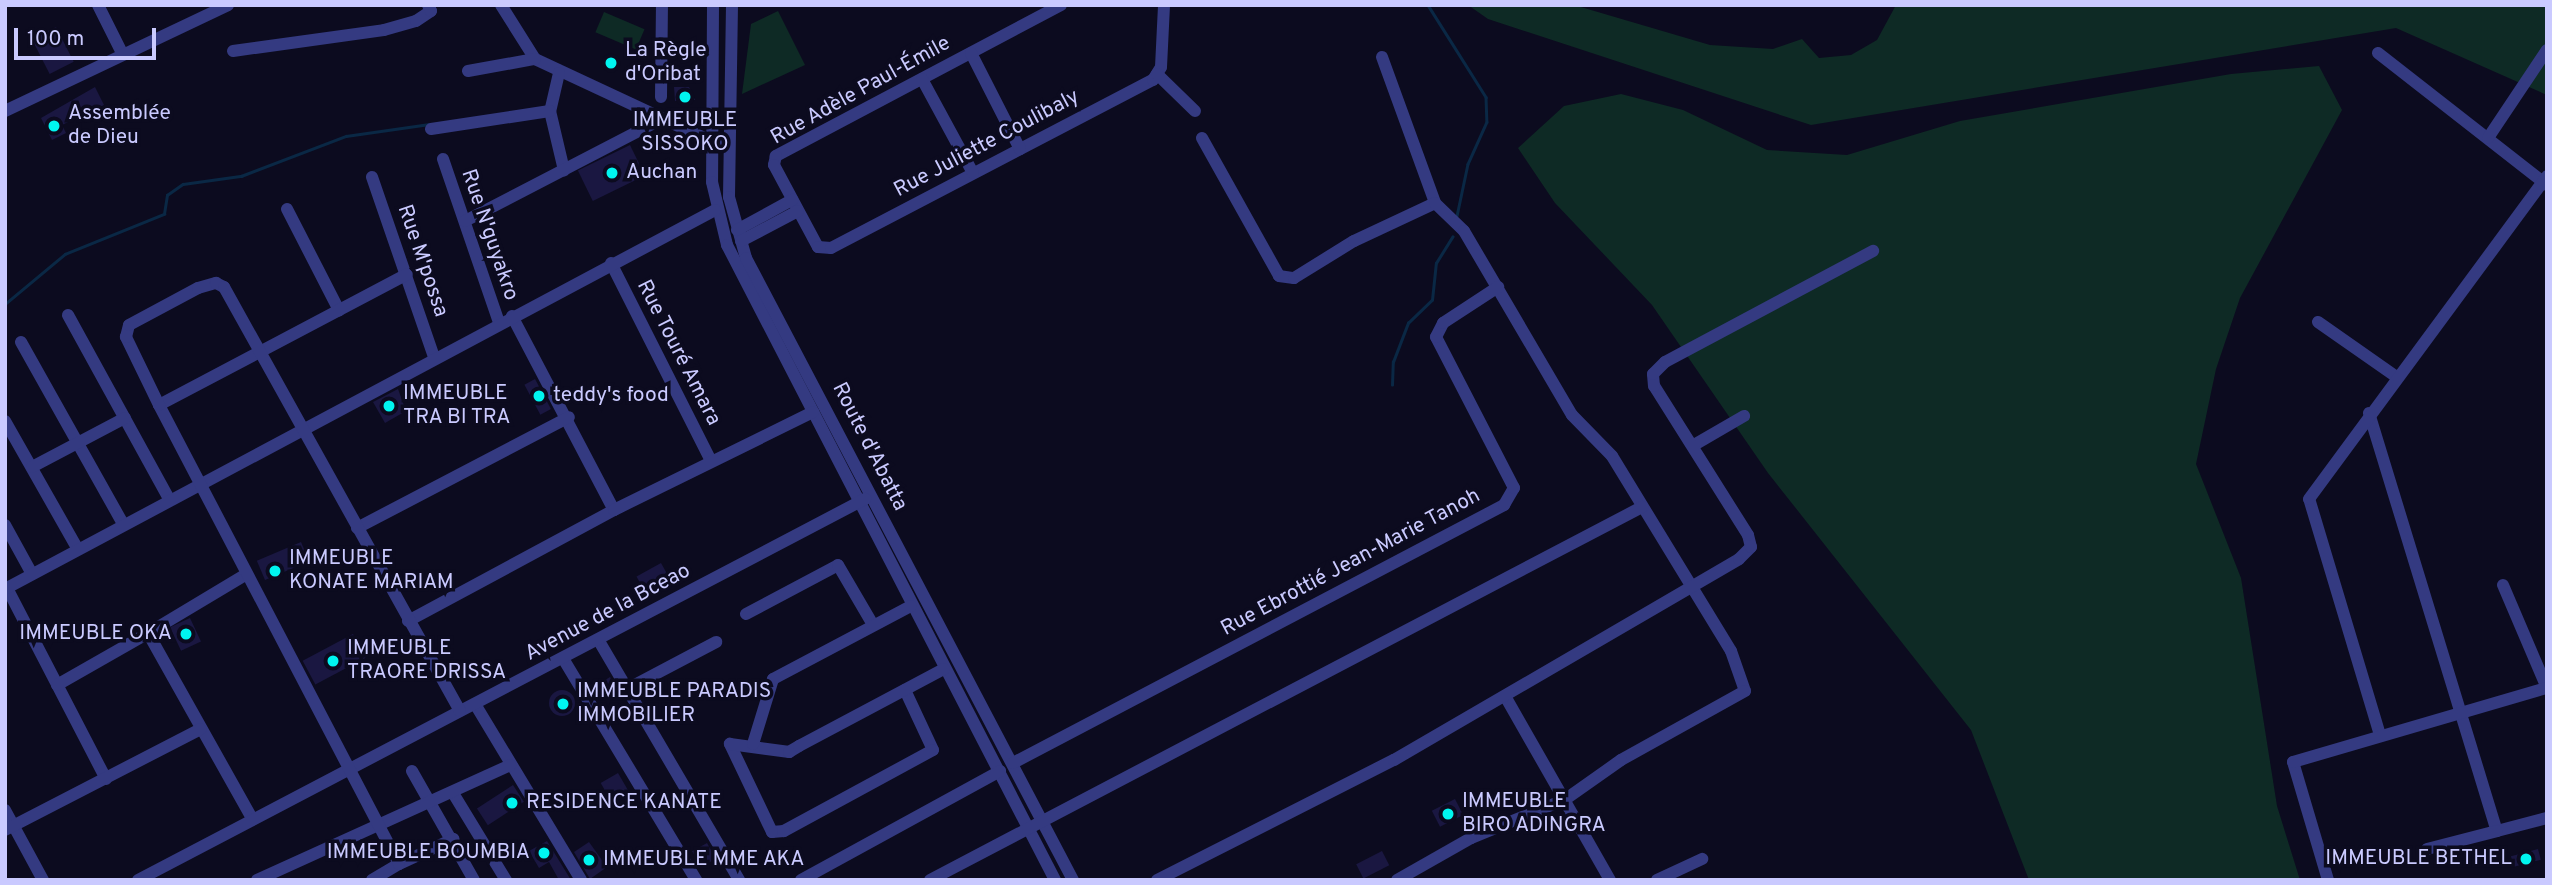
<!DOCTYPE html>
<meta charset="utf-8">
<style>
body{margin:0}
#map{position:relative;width:2552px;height:885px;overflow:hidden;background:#0c0b1f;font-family:Overpass,sans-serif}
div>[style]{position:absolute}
.green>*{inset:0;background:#0e2a25;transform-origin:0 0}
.stream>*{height:2.5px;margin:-1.25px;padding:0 1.25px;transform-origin:1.25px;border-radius:1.25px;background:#0a2845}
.building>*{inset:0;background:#1a1741;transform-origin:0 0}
.round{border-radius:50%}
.minor>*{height:12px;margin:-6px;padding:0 6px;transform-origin:6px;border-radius:6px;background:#343a81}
.dots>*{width:19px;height:19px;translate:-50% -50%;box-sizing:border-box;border:4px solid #0c0b1f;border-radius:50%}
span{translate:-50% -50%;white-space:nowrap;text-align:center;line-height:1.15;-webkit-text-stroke:7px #0c0b1f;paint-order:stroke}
.poi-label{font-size:21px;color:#cacaff}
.left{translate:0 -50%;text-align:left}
.right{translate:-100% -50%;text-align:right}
.street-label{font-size:21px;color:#cacaff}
.frame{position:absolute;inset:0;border:7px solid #cacaff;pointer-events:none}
.scale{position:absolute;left:14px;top:28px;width:142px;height:32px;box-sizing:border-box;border:4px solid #cacaff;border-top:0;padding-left:9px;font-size:21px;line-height:24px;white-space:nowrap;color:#cacaff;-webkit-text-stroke:5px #0c0b1f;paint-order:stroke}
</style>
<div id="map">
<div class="green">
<i style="clip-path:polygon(1468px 5px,1574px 5px,1710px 45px,1773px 49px,1802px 39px,1819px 58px,1851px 55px,1877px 40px,1896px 5px,2547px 5px,2547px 95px,2396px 28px,1811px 125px,1488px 19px)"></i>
<i style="clip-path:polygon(778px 11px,805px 65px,742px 94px,751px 24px)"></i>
<i style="left:604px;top:12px;width:44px;height:22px;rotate:23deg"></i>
<i style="clip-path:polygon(2319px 66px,2342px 110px,2240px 298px,2216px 369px,2196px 464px,2241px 578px,2277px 806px,2300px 880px,2029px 880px,1971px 730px,1768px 473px,1652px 305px,1555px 203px,1518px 148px,1564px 106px,1621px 94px,1683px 110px,1767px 150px,1847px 155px,1960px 121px,2231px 74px)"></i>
</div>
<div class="stream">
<i style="left:1428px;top:5px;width:109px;rotate:57.8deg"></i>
<i style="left:1486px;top:97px;width:25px;rotate:88deg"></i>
<i style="left:1487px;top:122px;width:46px;rotate:114.3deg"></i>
<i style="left:1468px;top:164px;width:53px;rotate:101.9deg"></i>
<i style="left:5px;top:304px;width:78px;rotate:-39.8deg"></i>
<i style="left:65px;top:254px;width:107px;rotate:-22deg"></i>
<i style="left:164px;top:214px;width:19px;rotate:-81deg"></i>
<i style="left:167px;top:195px;width:19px;rotate:-35deg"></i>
<i style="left:183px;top:184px;width:59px;rotate:-7.9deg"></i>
<i style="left:241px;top:176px;width:112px;rotate:-20.9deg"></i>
<i style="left:346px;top:136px;width:84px;rotate:-8.2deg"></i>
<i style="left:1392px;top:385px;width:23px;rotate:-88deg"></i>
<i style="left:1393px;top:362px;width:42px;rotate:-69deg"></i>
<i style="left:1408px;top:323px;width:33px;rotate:-44deg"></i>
<i style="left:1432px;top:300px;width:37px;rotate:-84deg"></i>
<i style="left:1436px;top:263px;width:31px;rotate:-58deg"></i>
</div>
<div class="building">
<i style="left:56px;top:27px;width:39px;height:27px;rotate:63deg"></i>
<i style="clip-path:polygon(95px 87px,104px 105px,62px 125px,66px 133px,52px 140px,41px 118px)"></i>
<i style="clip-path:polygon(674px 87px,689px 87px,695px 100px,675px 101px)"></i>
<i style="left:630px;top:145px;width:34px;height:58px;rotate:64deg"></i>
<i style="left:535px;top:379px;width:34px;height:12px;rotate:62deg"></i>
<i style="clip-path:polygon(398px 389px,406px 411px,385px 423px,373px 402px)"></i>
<i style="left:301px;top:542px;width:21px;height:48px;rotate:67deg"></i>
<i style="left:661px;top:563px;width:21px;height:28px;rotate:61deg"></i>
<i style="left:190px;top:618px;width:26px;height:22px;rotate:65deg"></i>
<i style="left:353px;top:634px;width:27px;height:57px;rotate:62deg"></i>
<i style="left:610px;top:677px;width:15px;height:17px;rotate:58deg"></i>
<i class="round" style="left:549px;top:690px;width:26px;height:26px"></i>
<i style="left:618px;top:773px;width:20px;height:20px;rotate:60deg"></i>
<i style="left:513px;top:785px;width:20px;height:43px;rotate:57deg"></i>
<i style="left:1455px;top:799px;width:18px;height:26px;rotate:63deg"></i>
<i style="clip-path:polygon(547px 841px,571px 880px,559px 880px,549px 862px,539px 868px,529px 851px)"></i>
<i style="clip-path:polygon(589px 842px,607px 867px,590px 879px,574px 852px)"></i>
<i style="left:707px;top:843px;width:18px;height:17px;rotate:61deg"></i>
<i style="left:2538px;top:849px;width:11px;height:28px;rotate:75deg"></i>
<i style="left:1382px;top:851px;width:16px;height:29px;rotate:63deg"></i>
</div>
<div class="minor">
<i style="left:98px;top:5px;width:54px;rotate:63.4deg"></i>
<i style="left:501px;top:5px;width:64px;rotate:57.8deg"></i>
<i style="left:535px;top:59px;width:201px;rotate:25deg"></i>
<i style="left:713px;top:5px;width:177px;rotate:90.3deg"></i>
<i style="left:712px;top:182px;width:65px;rotate:76.6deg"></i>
<i style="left:727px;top:245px;width:715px;rotate:62.68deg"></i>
<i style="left:732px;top:5px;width:192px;rotate:90.9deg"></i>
<i style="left:729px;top:197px;width:63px;rotate:74.4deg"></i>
<i style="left:746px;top:258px;width:703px;rotate:62.27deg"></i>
<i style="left:1061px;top:5px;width:323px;rotate:152.1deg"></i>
<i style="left:776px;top:156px;width:9px;rotate:103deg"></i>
<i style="left:774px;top:165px;width:93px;rotate:61.8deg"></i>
<i style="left:818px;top:247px;width:13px;rotate:4deg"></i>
<i style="left:831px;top:248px;width:363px;rotate:-27.6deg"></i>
<i style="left:1153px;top:80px;width:15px;rotate:-58deg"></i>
<i style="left:1161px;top:67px;width:62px;rotate:-87.2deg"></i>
<i style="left:233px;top:51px;width:152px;rotate:-7.9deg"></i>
<i style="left:384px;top:30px;width:33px;rotate:-16deg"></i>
<i style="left:416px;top:21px;width:18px;rotate:-34deg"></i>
<i style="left:431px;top:11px;width:7px;rotate:-117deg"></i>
<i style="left:971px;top:53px;width:108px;rotate:63deg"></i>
<i style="left:2378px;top:53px;width:214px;rotate:38deg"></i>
<i style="left:1382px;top:57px;width:155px;rotate:70deg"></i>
<i style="left:468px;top:71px;width:68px;rotate:-10.2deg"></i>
<i style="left:559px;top:73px;width:39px;rotate:103deg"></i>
<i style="left:550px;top:111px;width:61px;rotate:76.7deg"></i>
<i style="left:1157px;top:74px;width:53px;rotate:44.2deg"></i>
<i style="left:922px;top:79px;width:107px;rotate:61.5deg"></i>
<i style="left:661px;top:97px;width:92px;rotate:-89.4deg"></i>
<i style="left:5px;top:111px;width:247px;rotate:-25.4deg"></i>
<i style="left:431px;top:129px;width:120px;rotate:-8.6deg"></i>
<i style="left:1202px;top:138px;width:158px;rotate:60.8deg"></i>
<i style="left:1279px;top:276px;width:15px;rotate:8deg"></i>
<i style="left:1294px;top:278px;width:70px;rotate:-31.7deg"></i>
<i style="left:1354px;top:241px;width:89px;rotate:-25.1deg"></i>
<i style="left:1435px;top:203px;width:40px;rotate:44deg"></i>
<i style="left:1464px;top:231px;width:213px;rotate:59.6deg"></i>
<i style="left:1572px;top:415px;width:57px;rotate:45.7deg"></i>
<i style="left:1612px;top:456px;width:228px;rotate:58.6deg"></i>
<i style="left:1731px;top:651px;width:42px;rotate:70.7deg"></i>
<i style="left:1745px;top:691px;width:142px;rotate:150.9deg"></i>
<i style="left:1621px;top:760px;width:67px;rotate:144.7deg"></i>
<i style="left:1566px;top:799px;width:103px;rotate:157.7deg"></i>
<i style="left:1471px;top:838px;width:85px;rotate:150.4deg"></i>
<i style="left:2488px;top:138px;width:106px;rotate:-56.2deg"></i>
<i style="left:443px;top:159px;width:173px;rotate:71.1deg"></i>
<i style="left:372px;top:177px;width:190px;rotate:71deg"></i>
<i style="left:287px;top:209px;width:114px;rotate:62.8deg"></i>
<i style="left:465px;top:221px;width:220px;rotate:-27.4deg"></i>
<i style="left:737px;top:230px;width:63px;rotate:-28.6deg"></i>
<i style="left:741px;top:241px;width:64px;rotate:-27.8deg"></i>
<i style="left:611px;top:263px;width:222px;rotate:63.2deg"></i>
<i style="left:68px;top:315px;width:210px;rotate:61.2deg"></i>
<i style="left:512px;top:316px;width:219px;rotate:62.3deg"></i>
<i style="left:2318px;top:322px;width:94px;rotate:35deg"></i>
<i style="left:21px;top:342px;width:209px;rotate:60.7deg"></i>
<i style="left:159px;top:405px;width:280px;rotate:-27.8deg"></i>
<i style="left:2369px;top:413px;width:437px;rotate:73deg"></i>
<i style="left:2497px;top:831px;width:52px;rotate:-14.6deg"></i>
<i style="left:5px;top:421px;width:146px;rotate:60.4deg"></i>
<i style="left:1694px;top:445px;width:58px;rotate:-30.1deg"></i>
<i style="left:32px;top:467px;width:105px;rotate:-27.8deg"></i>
<i style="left:5px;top:525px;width:56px;rotate:61.1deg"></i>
<i style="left:357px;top:528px;width:239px;rotate:-27.6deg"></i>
<i style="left:245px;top:575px;width:113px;rotate:149.1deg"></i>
<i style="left:148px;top:633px;width:214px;rotate:60.7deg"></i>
<i style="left:2503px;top:585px;width:112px;rotate:66.9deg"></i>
<i style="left:7px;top:588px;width:215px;rotate:62.6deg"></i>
<i style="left:5px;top:589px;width:805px;rotate:-28.09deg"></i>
<i style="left:746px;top:614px;width:104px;rotate:-28deg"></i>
<i style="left:838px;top:565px;width:69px;rotate:59.7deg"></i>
<i style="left:408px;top:621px;width:234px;rotate:-28.3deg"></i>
<i style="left:614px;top:510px;width:222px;rotate:-26.2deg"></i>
<i style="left:599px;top:641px;width:277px;rotate:59.6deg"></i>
<i style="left:564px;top:660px;width:257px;rotate:59deg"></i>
<i style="left:57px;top:685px;width:105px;rotate:-29.7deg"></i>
<i style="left:627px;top:689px;width:101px;rotate:-27.8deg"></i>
<i style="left:905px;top:690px;width:66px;rotate:65deg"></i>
<i style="left:933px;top:750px;width:170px;rotate:151.5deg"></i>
<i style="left:784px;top:831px;width:12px;rotate:175deg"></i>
<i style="left:772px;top:832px;width:98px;rotate:-115.5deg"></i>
<i style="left:730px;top:744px;width:60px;rotate:7.7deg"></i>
<i style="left:789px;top:752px;width:12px;rotate:-31deg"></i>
<i style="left:799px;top:746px;width:164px;rotate:-28deg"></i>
<i style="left:1505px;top:696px;width:212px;rotate:60.3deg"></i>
<i style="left:475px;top:704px;width:205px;rotate:58.9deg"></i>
<i style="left:2380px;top:735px;width:246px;rotate:-106.7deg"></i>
<i style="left:2309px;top:499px;width:401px;rotate:-53.6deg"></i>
<i style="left:753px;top:744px;width:68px;rotate:-72.9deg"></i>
<i style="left:773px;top:679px;width:156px;rotate:-27.9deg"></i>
<i style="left:1013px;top:763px;width:555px;rotate:-27.72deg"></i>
<i style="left:1504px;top:505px;width:20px;rotate:-60deg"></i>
<i style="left:1514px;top:488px;width:170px;rotate:-117.3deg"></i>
<i style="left:1436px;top:337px;width:16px;rotate:-63deg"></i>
<i style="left:1443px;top:323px;width:66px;rotate:-33.2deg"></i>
<i style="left:412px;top:771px;width:125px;rotate:60.4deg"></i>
<i style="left:453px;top:793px;width:102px;rotate:58.7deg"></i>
<i style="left:5px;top:810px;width:80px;rotate:61.5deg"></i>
<i style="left:5px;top:830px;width:220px;rotate:-27.3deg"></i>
<i style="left:2427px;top:849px;width:72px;rotate:-14.4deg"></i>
<i style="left:399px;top:864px;width:60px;rotate:-24.8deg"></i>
<i style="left:138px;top:880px;width:821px;rotate:-27.66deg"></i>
<i style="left:257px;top:880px;width:278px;rotate:-24.4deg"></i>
<i style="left:372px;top:880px;width:31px;rotate:-31deg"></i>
<i style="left:399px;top:864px;width:518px;rotate:-117.6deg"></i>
<i style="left:159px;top:405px;width:76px;rotate:-115.9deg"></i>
<i style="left:126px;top:337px;width:12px;rotate:-76deg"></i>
<i style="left:129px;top:325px;width:78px;rotate:-28.2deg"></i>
<i style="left:198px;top:288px;width:19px;rotate:-16deg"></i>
<i style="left:216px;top:283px;width:9px;rotate:27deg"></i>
<i style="left:224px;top:287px;width:485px;rotate:60.9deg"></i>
<i style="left:801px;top:880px;width:227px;rotate:-28.7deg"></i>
<i style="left:930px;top:880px;width:804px;rotate:-27.65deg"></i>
<i style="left:1157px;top:880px;width:266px;rotate:-26.9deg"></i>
<i style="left:1394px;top:760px;width:399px;rotate:-30.2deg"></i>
<i style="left:1739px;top:559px;width:17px;rotate:-45deg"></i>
<i style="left:1751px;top:547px;width:12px;rotate:-104deg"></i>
<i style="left:1748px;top:535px;width:176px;rotate:-122.2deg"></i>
<i style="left:1654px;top:386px;width:12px;rotate:-95deg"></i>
<i style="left:1653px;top:374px;width:17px;rotate:-45deg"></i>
<i style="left:1665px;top:362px;width:236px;rotate:-28.1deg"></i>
<i style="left:1657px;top:880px;width:50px;rotate:-25deg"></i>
<i style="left:2328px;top:880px;width:123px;rotate:-106.5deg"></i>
<i style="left:2293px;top:762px;width:264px;rotate:-16.3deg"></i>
</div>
<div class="dots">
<i style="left:611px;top:63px;background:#00f5f0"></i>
<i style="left:685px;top:97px;background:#00f5f0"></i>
<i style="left:54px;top:126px;background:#00f5f0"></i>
<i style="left:612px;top:173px;background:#00f5f0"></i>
<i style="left:539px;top:396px;background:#00f5f0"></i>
<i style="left:389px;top:406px;background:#00f5f0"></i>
<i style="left:275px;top:571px;background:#00f5f0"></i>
<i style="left:186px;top:634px;background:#00f5f0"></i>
<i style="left:333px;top:661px;background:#00f5f0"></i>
<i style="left:563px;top:704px;background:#00f5f0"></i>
<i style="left:512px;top:803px;background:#00f5f0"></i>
<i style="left:1448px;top:814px;background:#00f5f0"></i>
<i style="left:544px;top:853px;background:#00f5f0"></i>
<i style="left:2526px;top:859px;background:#00f5f0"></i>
<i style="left:589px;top:860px;background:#00f5f0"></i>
</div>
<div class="poi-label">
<span class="left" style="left:625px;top:63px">La Règle<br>d'Oribat</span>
<span class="left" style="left:68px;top:126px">Assemblée<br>de Dieu</span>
<span style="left:685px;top:133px">IMMEUBLE<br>SISSOKO</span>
<span class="left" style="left:626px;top:173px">Auchan</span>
<span class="left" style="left:403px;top:406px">IMMEUBLE<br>TRA BI TRA</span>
<span class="left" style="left:553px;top:396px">teddy's food</span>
<span class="left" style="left:289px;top:571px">IMMEUBLE<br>KONATE MARIAM</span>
<span class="right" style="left:172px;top:634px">IMMEUBLE OKA</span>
<span class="left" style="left:347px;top:661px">IMMEUBLE<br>TRAORE DRISSA</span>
<span class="left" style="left:577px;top:704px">IMMEUBLE PARADIS<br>IMMOBILIER</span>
<span class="left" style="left:1462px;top:814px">IMMEUBLE<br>BIRO ADINGRA</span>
<span class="left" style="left:526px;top:803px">RESIDENCE KANATE</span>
<span class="right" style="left:530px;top:853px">IMMEUBLE BOUMBIA</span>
<span class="right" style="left:2512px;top:859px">IMMEUBLE BETHEL</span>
<span class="left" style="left:603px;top:860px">IMMEUBLE MME AKA</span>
</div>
<div class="street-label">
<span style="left:861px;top:91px;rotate:-29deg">Rue Adèle Paul-Émile</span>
<span style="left:987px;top:144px;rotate:-28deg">Rue Juliette Coulibaly</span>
<span style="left:489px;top:235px;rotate:71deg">Rue N'guyakro</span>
<span style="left:422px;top:261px;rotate:71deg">Rue M'possa</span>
<span style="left:678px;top:353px;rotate:63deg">Rue Touré Amara</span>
<span style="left:869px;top:447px;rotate:63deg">Route d'Abatta</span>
<span style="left:1351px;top:563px;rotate:-28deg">Rue Ebrottié Jean-Marie Tanoh</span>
<span style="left:608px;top:613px;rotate:-28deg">Avenue de la Bceao</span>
</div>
<div class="frame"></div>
<div class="scale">100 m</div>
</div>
